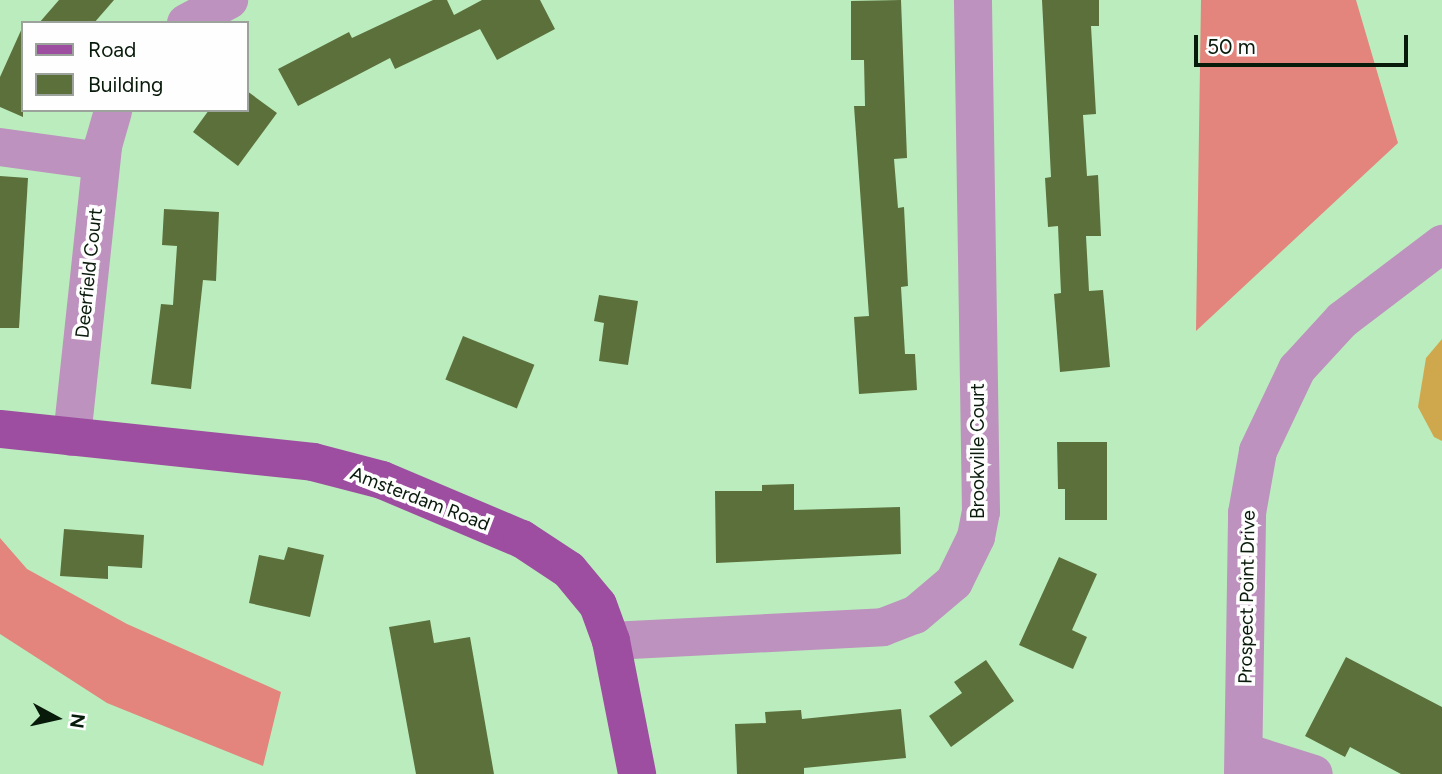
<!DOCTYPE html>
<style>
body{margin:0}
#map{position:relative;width:1442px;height:774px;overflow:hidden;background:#bbecbd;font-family:Figtree,sans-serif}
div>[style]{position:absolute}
.forest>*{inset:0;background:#e3857c}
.water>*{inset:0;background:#cfa84e}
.building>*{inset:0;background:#5c703b;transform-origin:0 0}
.minor>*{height:38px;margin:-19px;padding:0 19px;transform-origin:19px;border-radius:19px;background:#bd92be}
.major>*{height:38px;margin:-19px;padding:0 19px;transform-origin:19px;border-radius:19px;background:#9d4ea0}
span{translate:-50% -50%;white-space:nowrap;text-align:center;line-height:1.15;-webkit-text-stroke:7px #fefefe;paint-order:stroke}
.street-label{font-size:19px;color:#081a0a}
.legend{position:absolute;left:21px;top:21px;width:228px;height:91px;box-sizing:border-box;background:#fefefe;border:2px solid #9ca39c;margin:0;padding:9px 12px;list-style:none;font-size:21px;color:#081a0a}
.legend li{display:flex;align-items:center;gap:14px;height:35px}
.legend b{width:35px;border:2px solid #9ca39c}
.north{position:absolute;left:21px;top:683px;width:70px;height:70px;-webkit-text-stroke:5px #fefefe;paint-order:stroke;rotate:98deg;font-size:19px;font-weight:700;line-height:28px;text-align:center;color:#081a0a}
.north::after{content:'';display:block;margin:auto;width:24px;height:32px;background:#081a0a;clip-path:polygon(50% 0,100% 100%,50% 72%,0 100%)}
.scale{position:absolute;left:1194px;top:35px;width:214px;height:32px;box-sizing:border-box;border:4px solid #081a0a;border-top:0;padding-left:9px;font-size:21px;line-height:24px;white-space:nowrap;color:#081a0a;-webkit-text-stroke:5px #fefefe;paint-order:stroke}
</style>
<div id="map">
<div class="forest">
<i style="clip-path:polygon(1201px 0,1356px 0,1398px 143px,1196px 331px)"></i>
<i style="clip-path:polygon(0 538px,27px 569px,127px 624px,281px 692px,263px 766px,107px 703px,0 634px)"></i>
</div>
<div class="water">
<i style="clip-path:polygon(1442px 339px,1442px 441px,1434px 437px,1418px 407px,1426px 358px)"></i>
</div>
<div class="building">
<i style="clip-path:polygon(59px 0,114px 0,94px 23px,39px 23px)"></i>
<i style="clip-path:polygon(433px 0,447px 0,454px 15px,482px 0,540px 0,555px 29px,497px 60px,480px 29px,395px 69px,390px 58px,298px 106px,278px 69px,349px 32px,352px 38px)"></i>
<i style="clip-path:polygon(901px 0,907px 158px,894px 159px,898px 208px,904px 207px,908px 286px,901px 287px,905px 354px,915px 354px,917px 390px,859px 394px,854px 317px,869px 316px,854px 106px,865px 106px,864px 60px,851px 60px,851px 1px)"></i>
<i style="clip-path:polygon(1042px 0,1099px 0,1099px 26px,1091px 26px,1096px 114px,1083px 115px,1087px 176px,1098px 175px,1101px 236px,1086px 236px,1089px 291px,1103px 290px,1110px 367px,1060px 372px,1054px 294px,1061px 293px,1058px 226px,1048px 227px,1045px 178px,1051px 177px)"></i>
<i style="clip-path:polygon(23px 26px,23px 117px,0 107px,0 77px)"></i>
<i style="clip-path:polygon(247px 91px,277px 113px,238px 166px,193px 132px,209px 110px,247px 110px)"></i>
<i style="clip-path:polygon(0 176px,28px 178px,19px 328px,0 328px)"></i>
<i style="clip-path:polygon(164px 209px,219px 212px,216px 281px,203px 280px,191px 389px,151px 384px,161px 304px,173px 305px,177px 246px,162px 245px)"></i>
<i style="clip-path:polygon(599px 295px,638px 301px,628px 365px,599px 361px,604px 323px,594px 321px)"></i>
<i style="left:463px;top:336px;width:77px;height:47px;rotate:22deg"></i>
<i style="clip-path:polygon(1057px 442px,1107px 442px,1107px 520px,1065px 520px,1065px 489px,1058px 489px)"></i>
<i style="clip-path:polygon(794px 484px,794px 510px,900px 507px,901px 554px,716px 563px,715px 491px,762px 491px,762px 485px)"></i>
<i style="clip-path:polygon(64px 529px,144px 535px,142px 568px,108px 566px,108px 579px,60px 576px)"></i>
<i style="clip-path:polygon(288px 547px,324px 555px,310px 617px,249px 603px,259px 555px,284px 560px)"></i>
<i style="clip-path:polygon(1059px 557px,1097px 574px,1072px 630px,1087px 637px,1073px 669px,1019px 645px)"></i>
<i style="clip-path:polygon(430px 620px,434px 643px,470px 637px,494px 774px,416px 774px,389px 627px)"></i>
<i style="clip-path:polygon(1346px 657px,1442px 707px,1442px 774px,1401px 774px,1350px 747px,1345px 757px,1305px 736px)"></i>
<i style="clip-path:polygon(986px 660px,1014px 701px,951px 747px,929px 716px,962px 693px,954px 682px)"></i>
<i style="clip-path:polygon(901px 709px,906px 758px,804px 768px,804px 774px,737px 774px,735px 724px,766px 723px,765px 712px,801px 710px,802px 719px)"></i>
</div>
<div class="minor">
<i style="left:186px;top:23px;width:49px;rotate:-28.1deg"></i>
<i style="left:0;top:147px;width:102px;rotate:7.9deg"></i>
<i style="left:72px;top:437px;width:293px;rotate:-83.9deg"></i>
<i style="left:103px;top:146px;width:37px;rotate:-74deg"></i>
<i style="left:611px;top:641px;width:272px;rotate:-2.9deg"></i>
<i style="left:883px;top:627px;width:34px;rotate:-21deg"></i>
<i style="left:915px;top:615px;width:51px;rotate:-40.2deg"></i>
<i style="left:954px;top:582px;width:50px;rotate:-63.9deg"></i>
<i style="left:976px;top:537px;width:25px;rotate:-79deg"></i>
<i style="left:981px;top:512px;width:512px;rotate:-90.9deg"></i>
<i style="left:1244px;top:752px;width:73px;rotate:17.4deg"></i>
<i style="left:1243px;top:774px;width:261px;rotate:-89.1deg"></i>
<i style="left:1247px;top:513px;width:63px;rotate:-79.9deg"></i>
<i style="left:1258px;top:451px;width:91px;rotate:-64.6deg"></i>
<i style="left:1297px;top:369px;width:67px;rotate:-47.4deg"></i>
<i style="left:1342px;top:320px;width:126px;rotate:-37.2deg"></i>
</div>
<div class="major">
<i style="left:0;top:429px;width:315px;rotate:6deg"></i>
<i style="left:313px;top:462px;width:71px;rotate:14.6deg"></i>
<i style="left:382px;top:480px;width:152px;rotate:22.9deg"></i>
<i style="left:522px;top:539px;width:56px;rotate:33.4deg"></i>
<i style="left:569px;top:570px;width:45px;rotate:50.4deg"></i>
<i style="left:598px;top:605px;width:38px;rotate:70deg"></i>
<i style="left:611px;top:641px;width:136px;rotate:78.9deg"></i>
</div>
<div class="street-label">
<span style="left:89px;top:273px;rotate:-84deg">Deerfield Court</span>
<span style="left:978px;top:451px;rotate:-90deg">Brookville Court</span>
<span style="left:420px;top:499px;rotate:21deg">Amsterdam Road</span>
<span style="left:1247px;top:597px;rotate:-89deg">Prospect Point Drive</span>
</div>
<ul class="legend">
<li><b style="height:9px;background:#9d4ea0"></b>Road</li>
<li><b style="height:19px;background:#5c703b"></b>Building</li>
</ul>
<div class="north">N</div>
<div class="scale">50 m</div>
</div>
